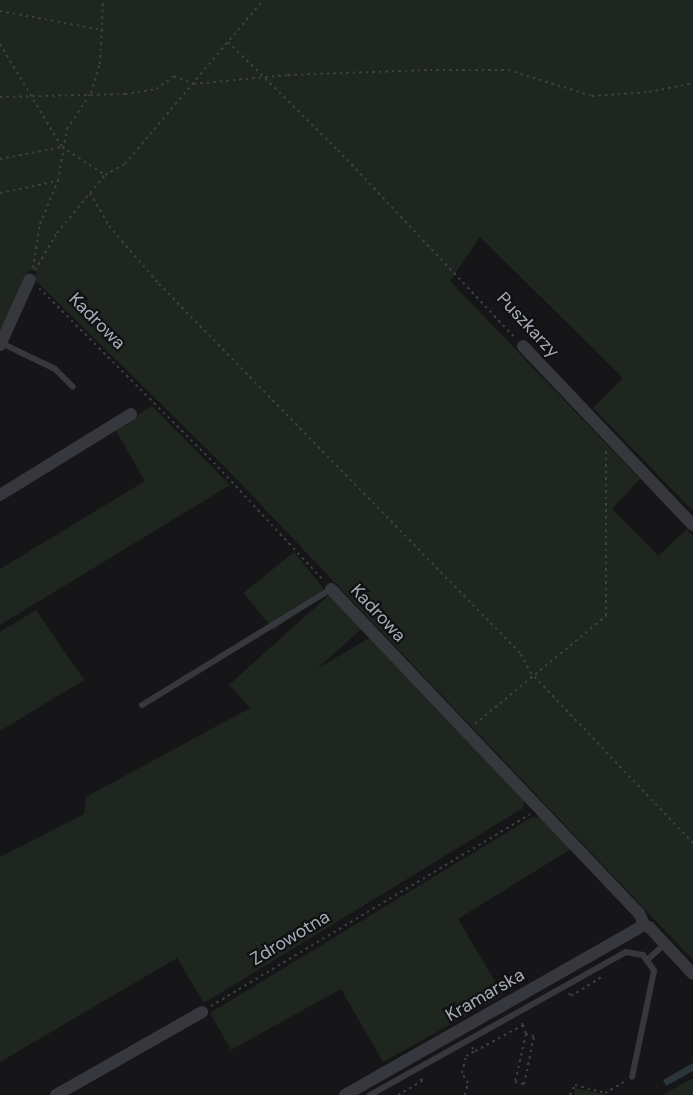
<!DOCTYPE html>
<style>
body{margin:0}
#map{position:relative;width:693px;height:1095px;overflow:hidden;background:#161618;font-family:"DM Sans",sans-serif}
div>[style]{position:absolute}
.green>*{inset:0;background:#1e261f;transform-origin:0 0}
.water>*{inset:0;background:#2c353c}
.path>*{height:2px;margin-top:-1px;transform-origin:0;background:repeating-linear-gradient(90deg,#3d3f44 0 2.5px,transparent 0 6.5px)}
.lane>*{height:6px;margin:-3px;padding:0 3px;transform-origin:3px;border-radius:3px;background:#37383d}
.street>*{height:12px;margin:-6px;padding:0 6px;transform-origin:6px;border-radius:6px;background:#37383d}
span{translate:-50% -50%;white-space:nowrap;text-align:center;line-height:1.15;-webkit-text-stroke:4.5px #111113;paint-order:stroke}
.street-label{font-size:18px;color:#a8adb8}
</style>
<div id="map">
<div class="green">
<i style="clip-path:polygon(0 0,693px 0,693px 511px,593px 408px,623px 378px,480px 237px,450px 281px,640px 479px,612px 509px,635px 532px,658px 556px,687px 529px,693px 536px,693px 960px,227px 469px,34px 279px,37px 272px,29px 270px,0 330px)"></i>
<i style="clip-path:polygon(152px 406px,230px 485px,0 625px,0 569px,145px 481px,115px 429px)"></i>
<i style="left:294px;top:552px;width:48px;height:65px;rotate:51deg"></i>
<i style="left:331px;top:593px;width:47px;height:137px;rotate:48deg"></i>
<i style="clip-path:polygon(36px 610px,84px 680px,0 731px,0 632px)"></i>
<i style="clip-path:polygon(371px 637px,525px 798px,523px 808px,204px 1003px,177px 958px,0 1062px,0 857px,84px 814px,86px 797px,259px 703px)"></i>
<i style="clip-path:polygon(532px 817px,545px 818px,574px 847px,458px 919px,503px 995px,383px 1062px,341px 989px,231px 1050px,210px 1013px)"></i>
<i style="clip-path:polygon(693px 1078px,693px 1095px,663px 1095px)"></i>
<i style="clip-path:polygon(575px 1088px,607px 1095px,574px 1095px)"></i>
</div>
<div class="water">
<i style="clip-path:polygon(693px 1063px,693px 1071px,666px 1086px,663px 1080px)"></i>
</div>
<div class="path">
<i style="left:0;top:11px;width:105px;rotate:10.5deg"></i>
<i style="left:228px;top:42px;width:154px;rotate:44.5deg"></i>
<i style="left:338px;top:150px;width:258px;rotate:46.7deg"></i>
<i style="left:0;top:44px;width:120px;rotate:59deg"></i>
<i style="left:62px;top:147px;width:51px;rotate:33.1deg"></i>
<i style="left:0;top:97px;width:125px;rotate:-1.4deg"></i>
<i style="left:125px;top:94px;width:31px;rotate:-9deg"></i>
<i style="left:156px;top:89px;width:22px;rotate:-36deg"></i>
<i style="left:174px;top:76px;width:22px;rotate:22deg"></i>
<i style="left:194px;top:84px;width:94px;rotate:-5.5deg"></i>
<i style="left:288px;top:75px;width:142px;rotate:-2deg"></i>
<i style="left:430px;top:70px;width:78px"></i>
<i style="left:508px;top:70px;width:88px;rotate:17.2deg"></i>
<i style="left:592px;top:96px;width:57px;rotate:-4deg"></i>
<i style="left:649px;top:92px;width:45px;rotate:-11.6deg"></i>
<i style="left:0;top:159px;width:63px;rotate:-11deg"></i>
<i style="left:0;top:193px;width:59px;rotate:-11.7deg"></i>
<i style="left:90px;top:193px;width:38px;rotate:60deg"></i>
<i style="left:109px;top:226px;width:77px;rotate:49.2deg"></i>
<i style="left:159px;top:284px;width:518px;rotate:45.63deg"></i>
<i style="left:521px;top:654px;width:20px;rotate:63deg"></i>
<i style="left:530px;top:672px;width:236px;rotate:46.4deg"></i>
<i style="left:33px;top:268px;width:45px;rotate:-81deg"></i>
<i style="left:40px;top:224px;width:47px;rotate:-67.3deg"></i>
<i style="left:58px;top:181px;width:53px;rotate:-80.2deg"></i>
<i style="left:67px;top:129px;width:43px;rotate:-56.3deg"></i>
<i style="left:91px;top:93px;width:30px;rotate:-73deg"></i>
<i style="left:100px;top:64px;width:64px;rotate:-87.3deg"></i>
<i style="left:35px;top:270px;width:43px;rotate:-59.3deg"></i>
<i style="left:57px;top:233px;width:75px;rotate:-50.4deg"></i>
<i style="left:105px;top:175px;width:23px;rotate:-29deg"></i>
<i style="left:125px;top:164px;width:214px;rotate:-49.9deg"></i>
<i style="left:39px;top:288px;width:253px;rotate:45deg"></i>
<i style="left:218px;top:467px;width:154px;rotate:47.1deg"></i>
<i style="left:475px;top:724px;width:170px;rotate:-39.5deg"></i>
<i style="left:606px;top:616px;width:165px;rotate:-90deg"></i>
<i style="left:569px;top:993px;width:4px;rotate:56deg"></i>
<i style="left:571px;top:996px;width:39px;rotate:-32deg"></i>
<i style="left:211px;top:1006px;width:372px;rotate:-31deg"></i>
<i style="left:523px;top:1025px;width:9px;rotate:72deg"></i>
<i style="left:526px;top:1034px;width:49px;rotate:102.9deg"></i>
<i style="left:515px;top:1082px;width:9px;rotate:13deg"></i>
<i style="left:524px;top:1084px;width:49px;rotate:-78.2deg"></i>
<i style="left:534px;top:1036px;width:8px;rotate:-166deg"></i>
<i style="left:472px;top:1047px;width:5px;rotate:53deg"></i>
<i style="left:475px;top:1051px;width:7px;rotate:-27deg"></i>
<i style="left:481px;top:1048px;width:48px;rotate:-28.7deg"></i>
<i style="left:523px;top:1025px;width:5px;rotate:-112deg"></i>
<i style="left:398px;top:1095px;width:28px;rotate:-30deg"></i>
<i style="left:422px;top:1081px;width:4px;rotate:-117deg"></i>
<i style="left:465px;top:1095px;width:12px;rotate:-76deg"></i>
<i style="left:468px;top:1083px;width:12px;rotate:-121deg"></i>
<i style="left:462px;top:1073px;width:17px;rotate:-77deg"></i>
<i style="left:466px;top:1056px;width:10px;rotate:-29deg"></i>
<i style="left:570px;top:1095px;width:11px;rotate:-63deg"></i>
<i style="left:575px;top:1085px;width:31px;rotate:15deg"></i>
<i style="left:605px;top:1093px;width:24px;rotate:-30deg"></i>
</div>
<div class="lane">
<i style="left:1px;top:343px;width:60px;rotate:25.7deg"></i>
<i style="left:55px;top:369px;width:25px;rotate:45deg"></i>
<i style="left:142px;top:705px;width:222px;rotate:-31.5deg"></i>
<i style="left:647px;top:960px;width:24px;rotate:-42deg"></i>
<i style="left:370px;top:1095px;width:293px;rotate:-29.2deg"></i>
<i style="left:626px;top:952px;width:17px;rotate:10deg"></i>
<i style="left:643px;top:955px;width:19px;rotate:55deg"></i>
<i style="left:654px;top:971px;width:108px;rotate:101.7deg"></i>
</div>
<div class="street">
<i style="left:0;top:345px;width:72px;rotate:-65.6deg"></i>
<i style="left:523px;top:346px;width:247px;rotate:46.5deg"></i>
<i style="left:0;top:495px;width:154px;rotate:-31.7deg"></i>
<i style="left:331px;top:589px;width:447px;rotate:46.5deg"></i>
<i style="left:639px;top:913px;width:13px;rotate:67deg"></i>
<i style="left:644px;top:925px;width:5px;rotate:22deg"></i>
<i style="left:649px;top:927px;width:64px;rotate:46.9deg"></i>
<i style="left:56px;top:1095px;width:168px;rotate:-29.6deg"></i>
<i style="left:345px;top:1095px;width:344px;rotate:-29.6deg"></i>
</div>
<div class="street-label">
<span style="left:97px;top:321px;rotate:45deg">Kadrowa</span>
<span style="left:528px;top:325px;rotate:47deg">Puszkarzy</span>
<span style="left:378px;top:613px;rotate:47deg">Kadrowa</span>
<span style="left:290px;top:938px;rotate:-31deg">Zdrowotna</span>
<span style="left:485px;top:995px;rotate:-30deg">Kramarska</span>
</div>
</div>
